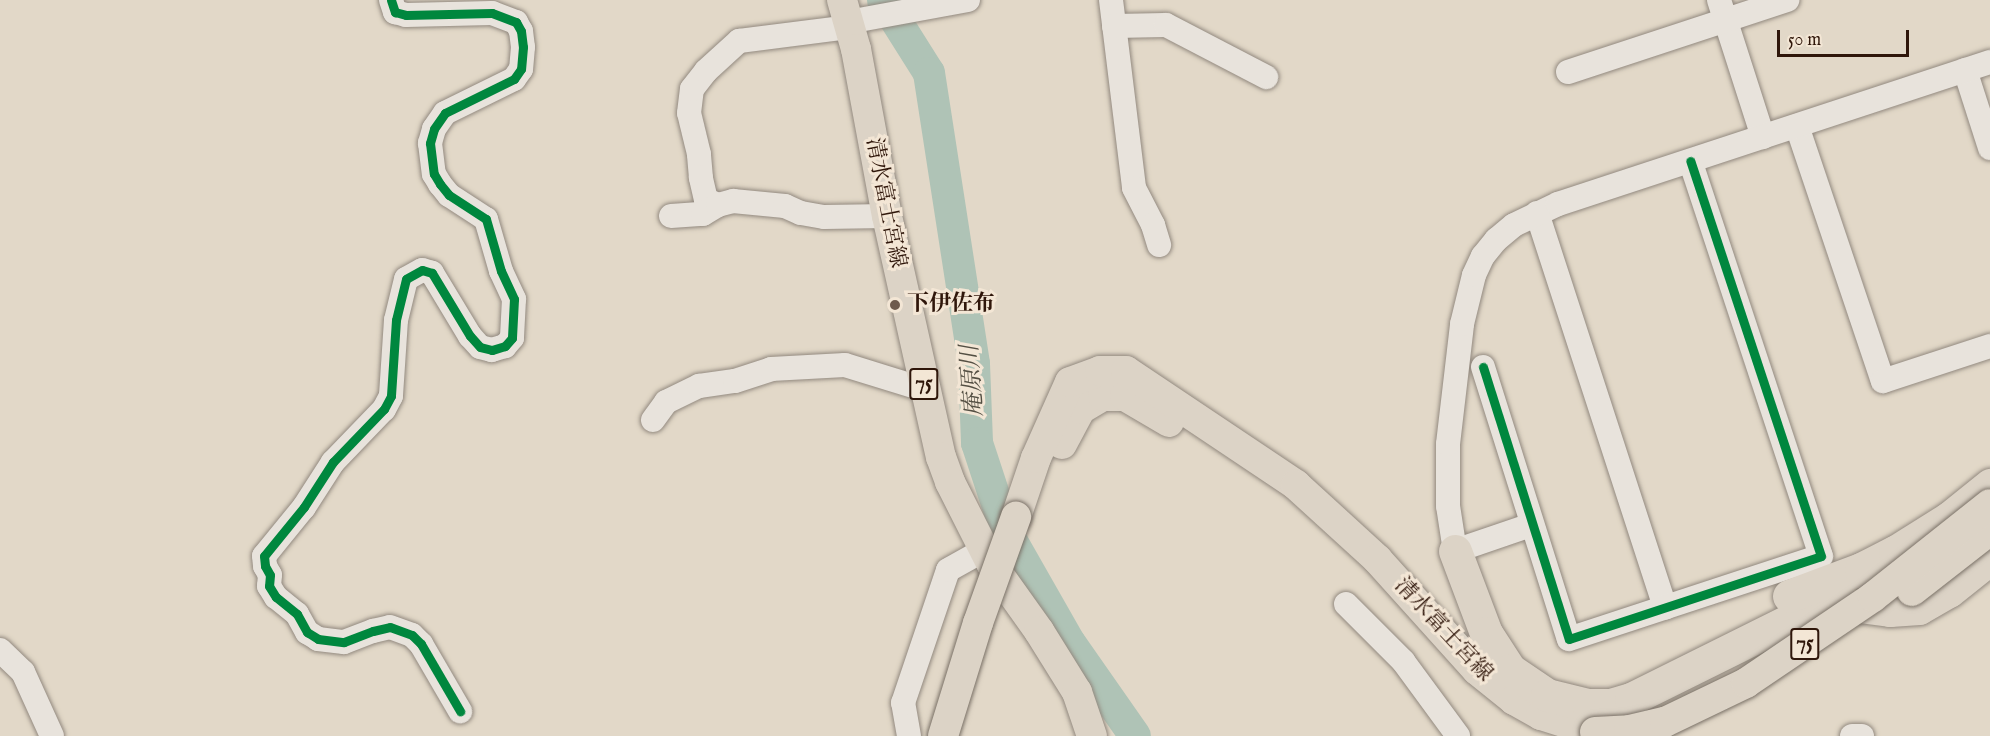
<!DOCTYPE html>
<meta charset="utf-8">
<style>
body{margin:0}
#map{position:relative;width:1990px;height:736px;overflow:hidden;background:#e2d8c8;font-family:"IM FELL English","Noto Serif JP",serif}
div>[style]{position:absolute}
.river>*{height:32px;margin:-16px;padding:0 16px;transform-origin:16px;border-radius:16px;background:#afc3b6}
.roads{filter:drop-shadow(0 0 2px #92897f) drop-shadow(0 0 2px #92897f)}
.minor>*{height:24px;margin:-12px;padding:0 12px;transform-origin:12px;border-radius:12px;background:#e8e3dc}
.major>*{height:30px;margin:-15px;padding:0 15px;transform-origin:15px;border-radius:15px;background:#dcd3c6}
.highway>*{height:33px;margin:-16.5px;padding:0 16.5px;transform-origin:16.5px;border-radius:16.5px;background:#dcd3c6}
.bridges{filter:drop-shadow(0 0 2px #797066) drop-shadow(0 0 2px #797066)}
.major-bridge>*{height:30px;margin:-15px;padding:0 15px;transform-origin:15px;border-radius:15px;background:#dcd3c6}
.cycleway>*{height:9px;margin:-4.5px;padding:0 4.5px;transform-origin:4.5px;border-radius:4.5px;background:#00873e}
.dots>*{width:16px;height:16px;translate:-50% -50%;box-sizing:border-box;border:3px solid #f3e6d5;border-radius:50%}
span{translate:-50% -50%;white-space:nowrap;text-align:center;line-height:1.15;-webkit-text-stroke:6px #f3e6d5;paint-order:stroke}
.shield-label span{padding:2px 4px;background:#f3e6d5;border:2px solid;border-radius:4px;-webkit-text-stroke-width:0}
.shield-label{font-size:21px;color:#2f160a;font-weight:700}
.street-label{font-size:22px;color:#2f160a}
.poi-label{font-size:22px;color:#2f160a;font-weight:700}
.left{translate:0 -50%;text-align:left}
.water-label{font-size:24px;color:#544f43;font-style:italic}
.scale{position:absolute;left:1777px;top:30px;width:132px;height:27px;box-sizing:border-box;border:3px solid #2f160a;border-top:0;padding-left:8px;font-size:18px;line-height:21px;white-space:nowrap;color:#2f160a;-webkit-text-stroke:4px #f3e6d5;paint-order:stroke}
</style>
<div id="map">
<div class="river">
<i style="left:883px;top:0;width:86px;rotate:57.8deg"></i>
<i style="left:929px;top:73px;width:294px;rotate:81.2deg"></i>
<i style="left:974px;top:364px;width:79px;rotate:87.8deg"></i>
<i style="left:977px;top:443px;width:93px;rotate:71.8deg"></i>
<i style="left:1006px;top:531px;width:129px;rotate:60.3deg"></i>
<i style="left:1070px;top:643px;width:113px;rotate:55deg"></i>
</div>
<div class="roads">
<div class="minor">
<i style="left:391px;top:0;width:13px;rotate:72deg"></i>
<i style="left:395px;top:12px;width:11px;rotate:15deg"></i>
<i style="left:406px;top:15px;width:86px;rotate:-1.3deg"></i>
<i style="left:492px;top:13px;width:26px;rotate:21deg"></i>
<i style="left:516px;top:22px;width:10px;rotate:61deg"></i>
<i style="left:521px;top:31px;width:16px;rotate:83deg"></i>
<i style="left:523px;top:47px;width:22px;rotate:95deg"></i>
<i style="left:521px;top:69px;width:12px;rotate:125deg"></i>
<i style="left:514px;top:79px;width:77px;rotate:153.8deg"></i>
<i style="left:445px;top:113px;width:19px;rotate:125deg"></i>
<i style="left:434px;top:129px;width:15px;rotate:106deg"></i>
<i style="left:430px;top:143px;width:31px;rotate:83deg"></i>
<i style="left:434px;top:174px;width:12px;rotate:59deg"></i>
<i style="left:440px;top:184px;width:14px;rotate:51deg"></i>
<i style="left:449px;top:195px;width:44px;rotate:33deg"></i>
<i style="left:486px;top:219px;width:54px;rotate:73.9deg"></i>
<i style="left:501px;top:271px;width:31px;rotate:65deg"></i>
<i style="left:514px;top:299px;width:39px;rotate:93deg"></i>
<i style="left:512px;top:338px;width:11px;rotate:131deg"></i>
<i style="left:505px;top:346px;width:14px;rotate:163deg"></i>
<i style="left:492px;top:350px;width:12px;rotate:-166deg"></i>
<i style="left:480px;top:347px;width:15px;rotate:-132deg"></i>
<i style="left:470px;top:336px;width:74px;rotate:-121.1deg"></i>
<i style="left:432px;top:273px;width:10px;rotate:-163deg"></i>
<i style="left:422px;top:270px;width:18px;rotate:151deg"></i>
<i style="left:406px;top:279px;width:42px;rotate:103.7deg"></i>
<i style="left:396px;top:320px;width:76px;rotate:93.8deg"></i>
<i style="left:391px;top:396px;width:15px;rotate:118deg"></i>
<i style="left:384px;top:409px;width:74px;rotate:133.9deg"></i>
<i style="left:333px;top:462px;width:54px;rotate:122.8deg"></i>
<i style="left:304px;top:507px;width:63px;rotate:129.2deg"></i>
<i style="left:264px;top:556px;width:10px;rotate:84deg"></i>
<i style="left:265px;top:566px;width:10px;rotate:61deg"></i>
<i style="left:270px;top:575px;width:11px;rotate:95deg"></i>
<i style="left:269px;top:586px;width:13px;rotate:58deg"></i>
<i style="left:276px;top:597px;width:27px;rotate:39deg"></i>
<i style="left:297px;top:614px;width:21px;rotate:61deg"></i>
<i style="left:307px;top:632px;width:13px;rotate:32deg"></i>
<i style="left:318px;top:639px;width:26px;rotate:7deg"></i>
<i style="left:344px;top:642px;width:31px;rotate:-21deg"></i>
<i style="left:373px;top:631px;width:17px;rotate:-13deg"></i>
<i style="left:390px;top:627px;width:23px;rotate:20deg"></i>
<i style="left:412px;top:635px;width:13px;rotate:45deg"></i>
<i style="left:421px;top:644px;width:78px;rotate:59.8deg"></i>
<i style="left:1111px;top:0;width:189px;rotate:83deg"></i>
<i style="left:1134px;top:188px;width:42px;rotate:62.8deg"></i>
<i style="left:1153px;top:225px;width:21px;rotate:73deg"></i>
<i style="left:1719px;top:0;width:144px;rotate:72.2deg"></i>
<i style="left:848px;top:22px;width:122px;rotate:-10.4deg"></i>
<i style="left:1114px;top:26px;width:52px;rotate:-1.1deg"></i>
<i style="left:1166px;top:25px;width:113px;rotate:27.5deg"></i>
<i style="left:1965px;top:70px;width:82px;rotate:72.2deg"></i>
<i style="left:1568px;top:72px;width:231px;rotate:-18.2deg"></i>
<i style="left:1797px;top:126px;width:269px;rotate:71.4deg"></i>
<i style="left:1883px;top:381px;width:113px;rotate:-18.1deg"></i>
<i style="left:718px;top:205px;width:13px;rotate:-157deg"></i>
<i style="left:706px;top:200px;width:23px;rotate:-103deg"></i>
<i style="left:701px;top:178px;width:24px;rotate:-95deg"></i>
<i style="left:699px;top:154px;width:42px;rotate:-103.7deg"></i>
<i style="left:689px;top:113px;width:24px;rotate:-83deg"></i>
<i style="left:692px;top:89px;width:23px;rotate:-52deg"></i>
<i style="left:706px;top:71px;width:45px;rotate:-42.3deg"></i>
<i style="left:739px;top:41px;width:112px;rotate:-7.2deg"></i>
<i style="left:1537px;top:213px;width:415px;rotate:72deg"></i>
<i style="left:671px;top:216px;width:32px;rotate:-4deg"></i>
<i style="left:703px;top:214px;width:17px;rotate:-31deg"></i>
<i style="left:718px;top:205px;width:16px;rotate:-15deg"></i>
<i style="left:733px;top:201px;width:52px;rotate:5.5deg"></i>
<i style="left:785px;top:206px;width:17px;rotate:24deg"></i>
<i style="left:801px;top:213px;width:23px;rotate:10deg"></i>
<i style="left:824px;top:217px;width:63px;rotate:-0.9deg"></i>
<i style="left:1483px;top:367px;width:285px;rotate:72.5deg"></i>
<i style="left:1569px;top:639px;width:265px;rotate:-18.2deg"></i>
<i style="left:1821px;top:556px;width:416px;rotate:-108.3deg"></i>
<i style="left:653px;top:420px;width:22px;rotate:-54deg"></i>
<i style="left:666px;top:402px;width:37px;rotate:-26deg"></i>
<i style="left:699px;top:386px;width:36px;rotate:-8deg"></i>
<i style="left:735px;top:381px;width:38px;rotate:-18deg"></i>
<i style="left:771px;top:369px;width:74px;rotate:-3.1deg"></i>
<i style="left:845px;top:365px;width:85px;rotate:17.2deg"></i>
<i style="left:1531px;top:525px;width:80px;rotate:161.1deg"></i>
<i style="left:1455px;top:551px;width:46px;rotate:-98.8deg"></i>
<i style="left:1448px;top:506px;width:62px;rotate:-90deg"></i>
<i style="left:1448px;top:444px;width:121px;rotate:-83.3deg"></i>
<i style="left:1462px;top:324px;width:50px;rotate:-76.2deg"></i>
<i style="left:1474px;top:275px;width:21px;rotate:-65deg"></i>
<i style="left:1483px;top:256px;width:21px;rotate:-51deg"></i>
<i style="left:1496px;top:240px;width:23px;rotate:-40deg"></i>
<i style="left:1514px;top:225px;width:49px;rotate:-25.5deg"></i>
<i style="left:1558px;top:204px;width:455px;rotate:-18.2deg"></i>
<i style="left:1346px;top:604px;width:81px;rotate:45deg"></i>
<i style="left:1403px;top:661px;width:93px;rotate:53.7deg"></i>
<i style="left:0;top:650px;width:32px;rotate:44deg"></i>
<i style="left:23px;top:672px;width:70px;rotate:65.6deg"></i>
<i style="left:909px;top:736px;width:34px;rotate:-100deg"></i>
<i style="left:903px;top:703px;width:140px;rotate:-71.3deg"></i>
<i style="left:948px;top:570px;width:41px;rotate:-29.1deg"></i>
<i style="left:1852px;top:736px;width:10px"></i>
</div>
<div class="major">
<i style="left:842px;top:0;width:51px;rotate:74.1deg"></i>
<i style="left:856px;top:49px;width:170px;rotate:79.5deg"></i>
<i style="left:887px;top:216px;width:247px;rotate:77.4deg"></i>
<i style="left:941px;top:457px;width:27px;rotate:70deg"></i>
<i style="left:950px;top:482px;width:93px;rotate:63.2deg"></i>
<i style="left:992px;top:565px;width:81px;rotate:54.5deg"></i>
<i style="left:1039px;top:631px;width:72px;rotate:58.1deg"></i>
<i style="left:1077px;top:692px;width:46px;rotate:71.2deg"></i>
<i style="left:1062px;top:444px;width:40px;rotate:-62deg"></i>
<i style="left:1081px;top:409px;width:26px;rotate:-31deg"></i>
<i style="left:1103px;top:396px;width:22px"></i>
<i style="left:1125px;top:396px;width:51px;rotate:30.6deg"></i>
<i style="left:1016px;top:517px;width:62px;rotate:-71.3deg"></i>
<i style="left:1036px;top:458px;width:83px;rotate:-65.9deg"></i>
<i style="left:1070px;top:382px;width:32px;rotate:-20deg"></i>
<i style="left:1100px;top:371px;width:26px"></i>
<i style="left:1126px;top:371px;width:205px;rotate:33.8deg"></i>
<i style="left:1296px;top:485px;width:110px;rotate:42.4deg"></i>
<i style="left:1377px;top:559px;width:149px;rotate:48deg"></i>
<i style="left:1477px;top:670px;width:48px;rotate:39deg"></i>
<i style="left:1514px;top:700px;width:31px;rotate:29deg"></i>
<i style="left:1541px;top:715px;width:57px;rotate:17.5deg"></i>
</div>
<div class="highway">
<i style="left:1455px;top:551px;width:88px;rotate:69.3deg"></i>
<i style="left:1486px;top:633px;width:44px;rotate:57deg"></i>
<i style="left:1510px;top:670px;width:45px;rotate:34deg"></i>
<i style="left:1547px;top:695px;width:42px;rotate:13.7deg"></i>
<i style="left:1588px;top:705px;width:22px"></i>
<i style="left:1610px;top:705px;width:22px;rotate:-16deg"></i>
<i style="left:1631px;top:699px;width:209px;rotate:-26.4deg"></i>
<i style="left:1818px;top:606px;width:18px;rotate:-9deg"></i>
<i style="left:1836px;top:603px;width:54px;rotate:7.4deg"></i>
<i style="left:1890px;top:610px;width:29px;rotate:-4deg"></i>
<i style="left:1919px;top:608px;width:34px;rotate:-30deg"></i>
<i style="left:1949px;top:591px;width:53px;rotate:-38.8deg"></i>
<i style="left:1789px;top:596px;width:77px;rotate:-20.6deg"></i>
<i style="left:1861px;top:569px;width:38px;rotate:-27deg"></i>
<i style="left:1895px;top:552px;width:64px;rotate:-32.2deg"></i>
<i style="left:1949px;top:518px;width:53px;rotate:-38.8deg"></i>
</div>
</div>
<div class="bridges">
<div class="major-bridge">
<i style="left:1912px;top:591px;width:99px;rotate:-38deg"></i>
<i style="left:1595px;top:732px;width:34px;rotate:-3deg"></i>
<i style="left:1629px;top:730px;width:37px;rotate:-13deg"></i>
<i style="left:1665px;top:722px;width:90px;rotate:-25.7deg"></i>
<i style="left:1746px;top:683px;width:153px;rotate:-34.1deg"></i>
<i style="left:1873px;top:597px;width:149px;rotate:-38.5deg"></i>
<i style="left:943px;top:736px;width:118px;rotate:-72.8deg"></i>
<i style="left:978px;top:623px;width:113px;rotate:-70.3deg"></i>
</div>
</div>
<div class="cycleway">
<i style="left:391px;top:0;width:13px;rotate:72deg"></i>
<i style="left:395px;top:12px;width:11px;rotate:15deg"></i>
<i style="left:406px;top:15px;width:86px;rotate:-1.3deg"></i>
<i style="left:492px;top:13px;width:26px;rotate:21deg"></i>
<i style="left:516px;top:22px;width:10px;rotate:61deg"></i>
<i style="left:521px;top:31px;width:16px;rotate:83deg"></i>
<i style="left:523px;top:47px;width:22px;rotate:95deg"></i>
<i style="left:521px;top:69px;width:12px;rotate:125deg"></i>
<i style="left:514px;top:79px;width:77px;rotate:153.8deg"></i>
<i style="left:445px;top:113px;width:19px;rotate:125deg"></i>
<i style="left:434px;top:129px;width:15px;rotate:106deg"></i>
<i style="left:430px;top:143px;width:31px;rotate:83deg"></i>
<i style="left:434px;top:174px;width:12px;rotate:59deg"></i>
<i style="left:440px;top:184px;width:14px;rotate:51deg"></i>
<i style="left:449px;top:195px;width:44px;rotate:33deg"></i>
<i style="left:486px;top:219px;width:54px;rotate:73.9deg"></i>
<i style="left:501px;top:271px;width:31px;rotate:65deg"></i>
<i style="left:514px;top:299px;width:39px;rotate:93deg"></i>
<i style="left:512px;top:338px;width:11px;rotate:131deg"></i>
<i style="left:505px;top:346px;width:14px;rotate:163deg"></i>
<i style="left:492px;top:350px;width:12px;rotate:-166deg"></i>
<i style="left:480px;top:347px;width:15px;rotate:-132deg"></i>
<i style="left:470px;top:336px;width:74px;rotate:-121.1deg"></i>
<i style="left:432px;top:273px;width:10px;rotate:-163deg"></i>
<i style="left:422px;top:270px;width:18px;rotate:151deg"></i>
<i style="left:406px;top:279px;width:42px;rotate:103.7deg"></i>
<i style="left:396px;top:320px;width:76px;rotate:93.8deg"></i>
<i style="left:391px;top:396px;width:15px;rotate:118deg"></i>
<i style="left:384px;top:409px;width:74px;rotate:133.9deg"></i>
<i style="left:333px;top:462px;width:54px;rotate:122.8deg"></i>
<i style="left:304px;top:507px;width:63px;rotate:129.2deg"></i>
<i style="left:264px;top:556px;width:10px;rotate:84deg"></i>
<i style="left:265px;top:566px;width:10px;rotate:61deg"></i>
<i style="left:270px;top:575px;width:11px;rotate:95deg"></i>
<i style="left:269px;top:586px;width:13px;rotate:58deg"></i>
<i style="left:276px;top:597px;width:27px;rotate:39deg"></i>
<i style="left:297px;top:614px;width:21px;rotate:61deg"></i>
<i style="left:307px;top:632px;width:13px;rotate:32deg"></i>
<i style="left:318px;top:639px;width:26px;rotate:7deg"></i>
<i style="left:344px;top:642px;width:31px;rotate:-21deg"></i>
<i style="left:373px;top:631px;width:17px;rotate:-13deg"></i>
<i style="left:390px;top:627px;width:23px;rotate:20deg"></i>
<i style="left:412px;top:635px;width:13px;rotate:45deg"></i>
<i style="left:421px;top:644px;width:78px;rotate:59.8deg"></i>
<i style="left:1483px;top:367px;width:285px;rotate:72.5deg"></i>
<i style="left:1569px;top:639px;width:265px;rotate:-18.2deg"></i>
<i style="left:1821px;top:556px;width:416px;rotate:-108.3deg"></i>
</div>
<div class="dots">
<i style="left:895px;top:305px;background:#6e5a4c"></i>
</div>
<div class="shield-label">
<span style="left:924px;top:384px">75</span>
<span style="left:1805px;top:644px">75</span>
</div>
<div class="street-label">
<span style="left:885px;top:203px;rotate:79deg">清水富士宮線</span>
<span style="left:1443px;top:630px;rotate:47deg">清水富士宮線</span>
</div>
<div class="poi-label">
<span class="left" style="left:907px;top:305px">下伊佐布</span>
</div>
<div class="water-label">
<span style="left:973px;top:381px;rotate:-94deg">庵原川</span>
</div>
<div class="scale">50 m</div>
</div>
